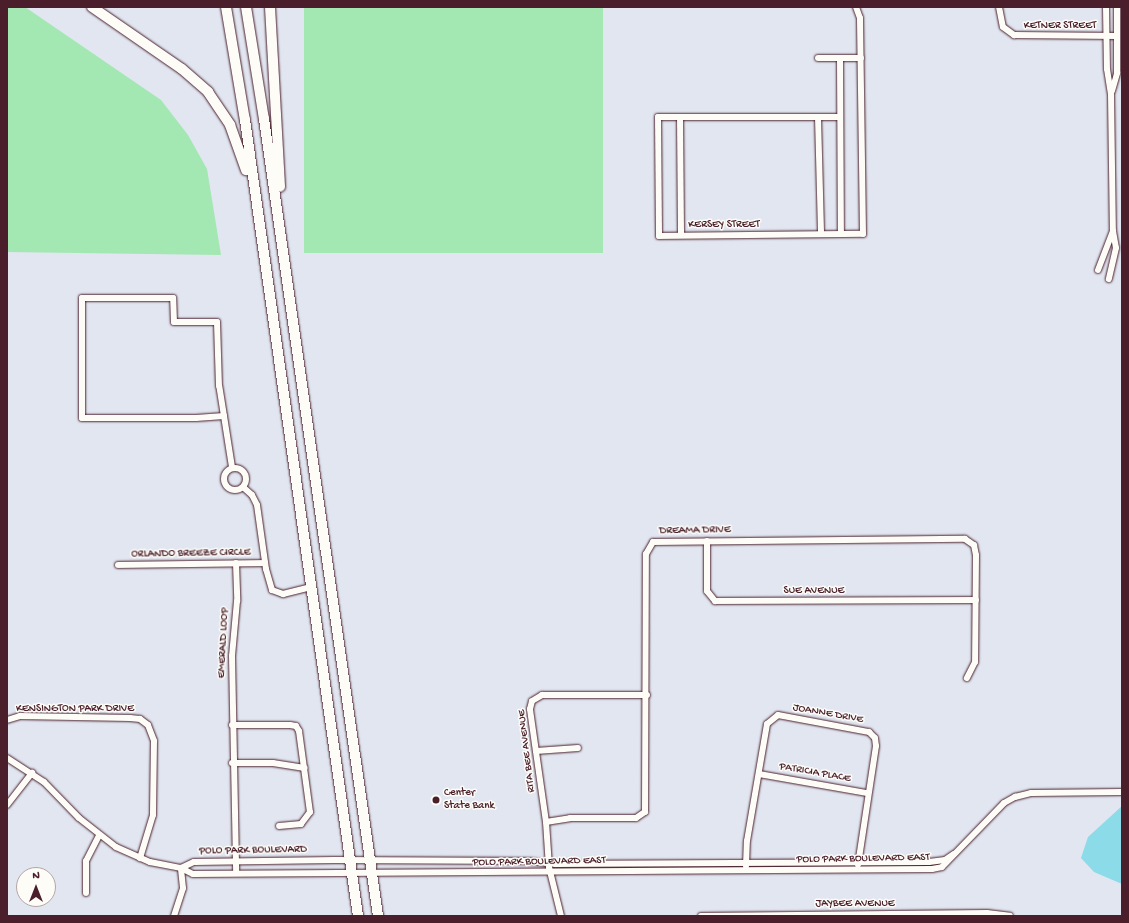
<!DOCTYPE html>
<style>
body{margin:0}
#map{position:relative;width:1129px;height:923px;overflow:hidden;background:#e1e6f1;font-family:"Gochi Hand",sans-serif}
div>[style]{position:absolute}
.green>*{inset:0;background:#a3e7b2;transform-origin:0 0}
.water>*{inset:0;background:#8bdbe8}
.roads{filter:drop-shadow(0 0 1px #4a1f2b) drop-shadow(0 0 1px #4a1f2b)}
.minor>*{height:6px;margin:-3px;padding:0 3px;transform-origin:3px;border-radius:3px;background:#fdfcf7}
.minor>.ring{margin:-3px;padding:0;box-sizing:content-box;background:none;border:6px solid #fdfcf7;border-radius:50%}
.trunk>*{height:10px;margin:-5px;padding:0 5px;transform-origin:5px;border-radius:5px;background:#fdfcf7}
.dots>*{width:11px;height:11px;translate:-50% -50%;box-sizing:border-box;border:2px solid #fdfcf7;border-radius:50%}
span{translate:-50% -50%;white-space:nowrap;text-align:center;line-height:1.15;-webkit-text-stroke:3px #fdfcf7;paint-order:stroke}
.street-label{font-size:11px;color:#4a1f2b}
.poi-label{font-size:11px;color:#4a1f2b}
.left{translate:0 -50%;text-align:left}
.frame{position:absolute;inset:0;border:8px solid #4a1f2b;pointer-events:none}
.north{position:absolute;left:16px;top:867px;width:40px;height:40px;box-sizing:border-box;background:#fdfcf7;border:1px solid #b5a4a5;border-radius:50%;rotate:0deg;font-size:11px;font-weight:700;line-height:16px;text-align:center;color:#4a1f2b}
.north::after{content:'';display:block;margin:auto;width:14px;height:18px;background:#4a1f2b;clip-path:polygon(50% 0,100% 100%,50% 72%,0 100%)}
</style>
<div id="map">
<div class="green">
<i style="clip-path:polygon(7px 7px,25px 7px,161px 100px,188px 135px,207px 169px,221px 255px,7px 252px)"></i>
<i style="left:304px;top:7px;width:299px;height:246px"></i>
</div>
<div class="water">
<i style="clip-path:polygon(1122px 806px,1122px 884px,1094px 872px,1081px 858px,1088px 837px)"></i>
</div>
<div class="roads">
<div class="minor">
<i style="left:999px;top:7px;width:20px;rotate:79deg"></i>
<i style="left:1003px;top:27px;width:14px;rotate:36deg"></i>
<i style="left:1014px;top:35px;width:103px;rotate:0.6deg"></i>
<i style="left:1106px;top:7px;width:62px;rotate:89.1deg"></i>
<i style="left:1107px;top:69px;width:26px;rotate:81deg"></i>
<i style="left:1111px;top:95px;width:136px;rotate:89.2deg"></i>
<i style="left:1113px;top:231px;width:17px;rotate:80deg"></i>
<i style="left:1116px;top:248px;width:32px;rotate:103deg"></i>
<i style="left:818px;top:58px;width:43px"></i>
<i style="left:840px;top:58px;width:176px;rotate:89.7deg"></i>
<i style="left:1112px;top:91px;width:19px;rotate:-74deg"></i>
<i style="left:1117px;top:73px;width:66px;rotate:-90deg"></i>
<i style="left:680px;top:117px;width:118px;rotate:89.5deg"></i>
<i style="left:818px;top:117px;width:117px;rotate:88.5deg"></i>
<i style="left:840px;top:117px;width:182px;rotate:180deg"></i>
<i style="left:658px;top:117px;width:119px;rotate:89.5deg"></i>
<i style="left:659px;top:236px;width:204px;rotate:-0.6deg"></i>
<i style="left:863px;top:234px;width:216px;rotate:-90.8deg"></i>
<i style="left:860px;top:18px;width:12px;rotate:-110deg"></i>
<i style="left:1098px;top:270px;width:42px;rotate:-69deg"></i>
<i style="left:224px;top:416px;width:30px;rotate:-99deg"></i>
<i style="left:219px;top:386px;width:64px;rotate:-91.8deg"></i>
<i style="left:217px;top:322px;width:43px;rotate:180deg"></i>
<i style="left:174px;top:322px;width:24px;rotate:-92deg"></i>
<i style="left:173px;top:298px;width:91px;rotate:180deg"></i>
<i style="left:82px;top:298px;width:120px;rotate:90deg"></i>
<i style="left:82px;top:418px;width:114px"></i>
<i style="left:196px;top:418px;width:28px;rotate:-4deg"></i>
<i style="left:224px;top:416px;width:52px;rotate:81.1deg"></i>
<i class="ring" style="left:224px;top:468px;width:16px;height:16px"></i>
<i style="left:243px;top:487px;width:12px;rotate:42deg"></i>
<i style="left:252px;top:495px;width:11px;rotate:63deg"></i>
<i style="left:257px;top:505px;width:65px;rotate:82deg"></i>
<i style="left:266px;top:569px;width:22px;rotate:74deg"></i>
<i style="left:272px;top:590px;width:12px;rotate:20deg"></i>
<i style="left:283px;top:594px;width:29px;rotate:-14deg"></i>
<i style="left:707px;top:541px;width:50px;rotate:90deg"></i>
<i style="left:707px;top:591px;width:13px;rotate:51deg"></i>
<i style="left:715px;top:601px;width:261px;rotate:-0.2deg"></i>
<i style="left:236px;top:563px;width:38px;rotate:88deg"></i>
<i style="left:237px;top:601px;width:55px;rotate:95.2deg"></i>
<i style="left:232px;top:656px;width:217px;rotate:88.9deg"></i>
<i style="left:118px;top:565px;width:147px;rotate:-0.8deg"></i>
<i style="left:7px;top:720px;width:14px;rotate:-17deg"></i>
<i style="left:20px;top:716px;width:110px;rotate:1deg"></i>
<i style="left:130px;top:718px;width:10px;rotate:6deg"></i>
<i style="left:140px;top:719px;width:10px;rotate:37deg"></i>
<i style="left:148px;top:725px;width:17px;rotate:69deg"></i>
<i style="left:154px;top:741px;width:74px;rotate:90.8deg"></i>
<i style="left:153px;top:815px;width:45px;rotate:106.8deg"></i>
<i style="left:232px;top:725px;width:58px"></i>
<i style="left:290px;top:725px;width:6px;rotate:9deg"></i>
<i style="left:296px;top:726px;width:6px;rotate:59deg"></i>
<i style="left:299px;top:731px;width:82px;rotate:82.3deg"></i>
<i style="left:310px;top:812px;width:15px;rotate:127deg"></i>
<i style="left:301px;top:824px;width:22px;rotate:175deg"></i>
<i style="left:536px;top:751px;width:42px;rotate:-4.1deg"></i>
<i style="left:7px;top:758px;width:44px;rotate:33deg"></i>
<i style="left:44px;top:782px;width:50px;rotate:45.8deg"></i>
<i style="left:79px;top:818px;width:47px;rotate:38.1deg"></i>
<i style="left:116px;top:847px;width:37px;rotate:24deg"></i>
<i style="left:150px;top:862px;width:32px;rotate:11deg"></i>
<i style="left:181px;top:868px;width:14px;rotate:-25deg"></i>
<i style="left:194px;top:862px;width:141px;rotate:-0.8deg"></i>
<i style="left:335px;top:860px;width:193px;rotate:0.3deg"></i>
<i style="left:528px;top:861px;width:27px;rotate:6deg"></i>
<i style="left:555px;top:864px;width:374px;rotate:-0.3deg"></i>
<i style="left:929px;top:862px;width:16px;rotate:-7deg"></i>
<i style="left:945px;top:860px;width:11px;rotate:-34deg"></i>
<i style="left:232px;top:763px;width:41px"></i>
<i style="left:273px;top:763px;width:32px;rotate:9deg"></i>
<i style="left:759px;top:774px;width:110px;rotate:10deg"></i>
<i style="left:7px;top:805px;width:41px;rotate:-52deg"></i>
<i style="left:546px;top:822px;width:24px;rotate:-9deg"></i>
<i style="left:570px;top:818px;width:66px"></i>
<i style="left:636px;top:818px;width:11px;rotate:-34deg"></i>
<i style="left:645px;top:812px;width:258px;rotate:-89.8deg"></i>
<i style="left:646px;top:554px;width:14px;rotate:-60deg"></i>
<i style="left:653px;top:542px;width:312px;rotate:-0.6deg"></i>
<i style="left:965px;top:539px;width:11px;rotate:34deg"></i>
<i style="left:974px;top:545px;width:10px;rotate:79deg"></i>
<i style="left:976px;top:555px;width:107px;rotate:90.5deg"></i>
<i style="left:975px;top:662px;width:18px;rotate:117deg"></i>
<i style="left:746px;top:866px;width:25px;rotate:-88deg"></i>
<i style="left:747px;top:841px;width:119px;rotate:-80.3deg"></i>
<i style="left:767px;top:724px;width:14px;rotate:-39deg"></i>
<i style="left:778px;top:715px;width:93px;rotate:10.6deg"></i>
<i style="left:869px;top:732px;width:8px;rotate:45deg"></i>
<i style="left:875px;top:738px;width:8px;rotate:83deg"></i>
<i style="left:876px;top:746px;width:120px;rotate:98.6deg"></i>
<i style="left:181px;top:868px;width:13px;rotate:27deg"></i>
<i style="left:193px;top:874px;width:739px;rotate:-0.39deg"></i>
<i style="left:932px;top:869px;width:10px;rotate:-11deg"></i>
<i style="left:942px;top:867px;width:89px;rotate:-45.9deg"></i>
<i style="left:1004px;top:803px;width:13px;rotate:-29deg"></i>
<i style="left:1015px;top:797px;width:16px;rotate:-14deg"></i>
<i style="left:1031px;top:793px;width:91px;rotate:-0.6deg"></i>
<i style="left:86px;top:893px;width:32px;rotate:-90deg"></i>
<i style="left:86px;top:861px;width:28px;rotate:-63deg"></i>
<i style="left:174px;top:916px;width:29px;rotate:-72deg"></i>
<i style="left:183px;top:888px;width:20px;rotate:-96deg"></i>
<i style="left:561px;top:916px;width:50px;rotate:-103.8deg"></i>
<i style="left:549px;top:867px;width:45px;rotate:-93.8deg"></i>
<i style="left:546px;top:822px;width:114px;rotate:-98.1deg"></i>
<i style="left:530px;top:709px;width:8px;rotate:-76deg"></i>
<i style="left:532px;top:701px;width:12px;rotate:-31deg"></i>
<i style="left:542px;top:695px;width:105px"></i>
<i style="left:701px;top:916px;width:286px;rotate:-0.6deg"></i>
<i style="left:987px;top:913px;width:23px;rotate:7deg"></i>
</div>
<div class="trunk">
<i style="left:92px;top:7px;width:109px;rotate:34.6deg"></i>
<i style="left:182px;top:69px;width:35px;rotate:41deg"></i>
<i style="left:208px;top:92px;width:40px;rotate:56deg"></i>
<i style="left:230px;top:125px;width:48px;rotate:70.4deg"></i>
<i style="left:226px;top:7px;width:115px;rotate:80.5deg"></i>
<i style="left:245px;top:120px;width:804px;rotate:81.92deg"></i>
<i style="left:246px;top:7px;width:113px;rotate:80.9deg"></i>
<i style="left:264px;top:119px;width:805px;rotate:81.86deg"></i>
<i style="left:270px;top:7px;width:180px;rotate:86.8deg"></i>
</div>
</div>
<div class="dots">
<i style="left:436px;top:800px;background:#4a1f2b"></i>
</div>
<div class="street-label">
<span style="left:1060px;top:26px">KETNER STREET</span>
<span style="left:724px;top:225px">KERSEY STREET</span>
<span style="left:695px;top:531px;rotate:-1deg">DREAMA DRIVE</span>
<span style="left:191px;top:554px;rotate:-1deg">ORLANDO BREEZE CIRCLE</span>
<span style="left:814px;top:591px">SUE AVENUE</span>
<span style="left:224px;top:643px;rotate:-87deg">EMERALD LOOP</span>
<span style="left:75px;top:709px">KENSINGTON PARK DRIVE</span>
<span style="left:828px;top:714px;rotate:10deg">JOANNE DRIVE</span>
<span style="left:527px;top:751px;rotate:-97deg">RITA BEE AVENUE</span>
<span style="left:815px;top:773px;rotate:10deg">PATRICIA PLACE</span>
<span style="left:253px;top:851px;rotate:-1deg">POLO PARK BOULEVARD</span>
<span style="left:863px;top:859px;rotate:-1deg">POLO PARK BOULEVARD EAST</span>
<span style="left:539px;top:862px;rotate:-1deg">POLO PARK BOULEVARD EAST</span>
<span style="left:855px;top:904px">JAYBEE AVENUE</span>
</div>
<div class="poi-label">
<span class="left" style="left:444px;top:800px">Center<br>State Bank</span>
</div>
<div class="frame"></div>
<div class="north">N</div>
</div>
